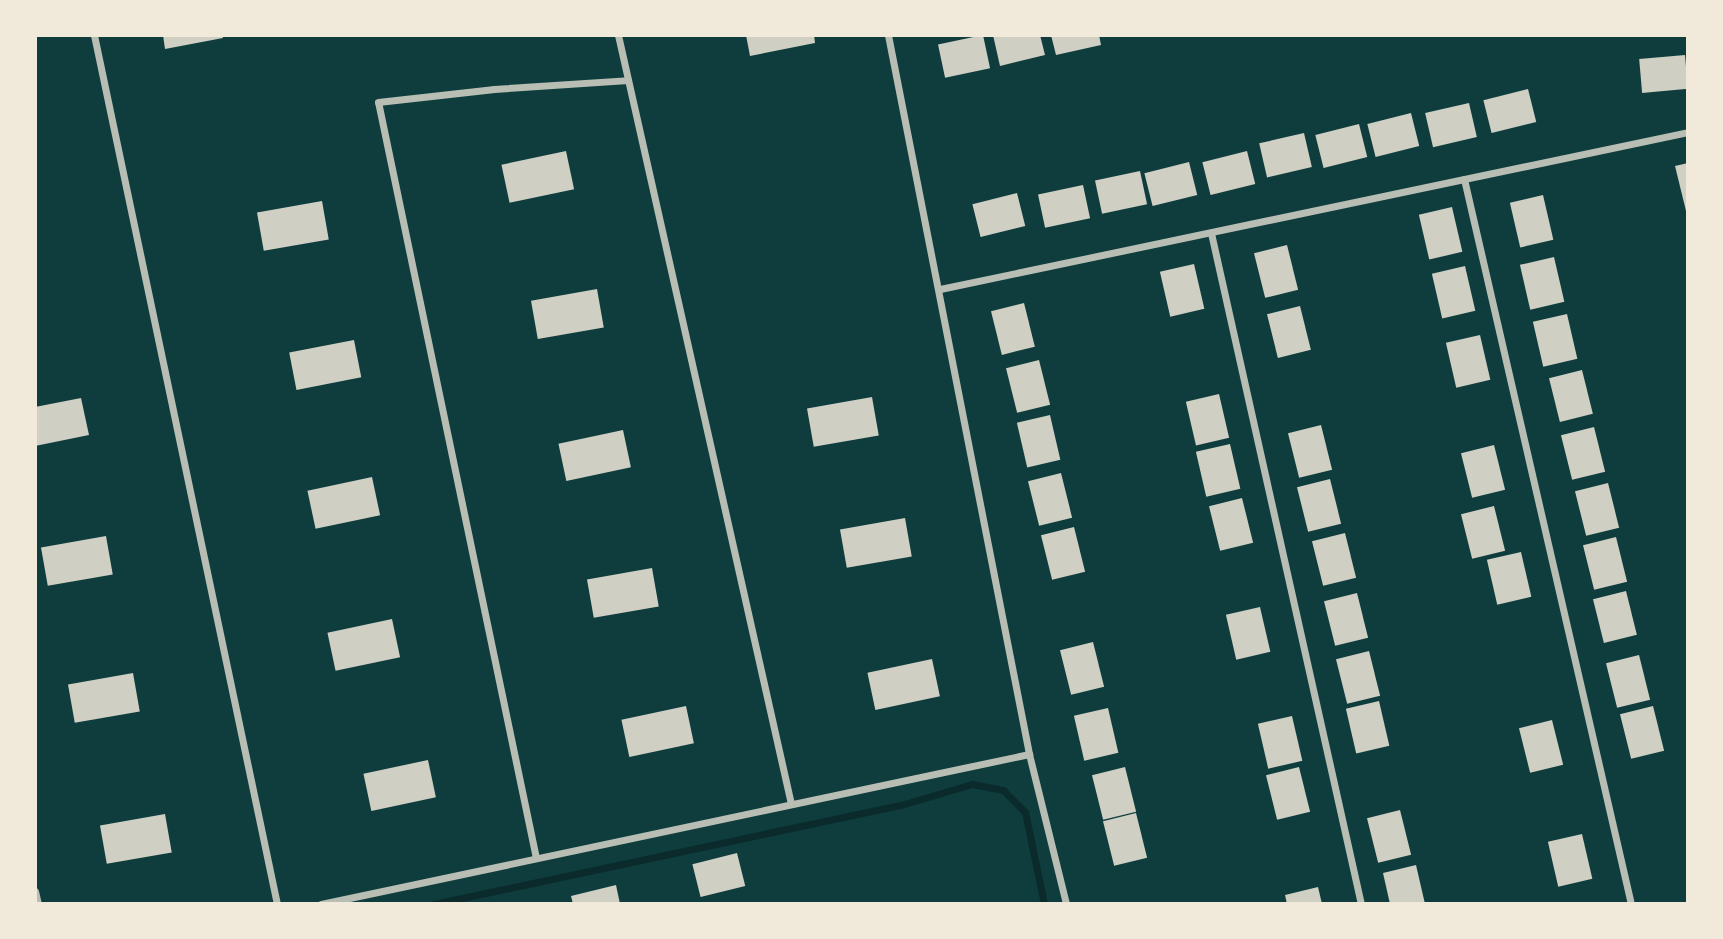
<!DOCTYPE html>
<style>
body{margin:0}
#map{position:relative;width:1723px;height:939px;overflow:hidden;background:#0f3d3e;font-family:Karla,sans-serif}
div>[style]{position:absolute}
.stream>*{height:7px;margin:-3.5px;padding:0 3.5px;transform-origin:3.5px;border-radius:3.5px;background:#0a2a2b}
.building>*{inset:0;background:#cfcfc3;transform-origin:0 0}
.minor>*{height:7px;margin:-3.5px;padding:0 3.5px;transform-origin:3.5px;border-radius:3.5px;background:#b8beb3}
span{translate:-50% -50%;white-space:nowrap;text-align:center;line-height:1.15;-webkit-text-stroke:7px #f1e9da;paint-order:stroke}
.frame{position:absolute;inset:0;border:37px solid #f1e9da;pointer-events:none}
</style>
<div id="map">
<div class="stream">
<i style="left:434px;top:904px;width:477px;rotate:-12deg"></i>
<i style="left:901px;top:805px;width:74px;rotate:-16.5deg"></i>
<i style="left:972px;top:784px;width:32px;rotate:11deg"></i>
<i style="left:1003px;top:790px;width:31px;rotate:45deg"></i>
<i style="left:1025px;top:812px;width:94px;rotate:78.3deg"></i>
</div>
<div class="building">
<i style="clip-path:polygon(163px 35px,222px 35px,223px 38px,165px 49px)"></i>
<i style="clip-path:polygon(746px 35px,814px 35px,815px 43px,750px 56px)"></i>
<i style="left:983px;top:35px;width:34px;height:46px;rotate:78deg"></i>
<i style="clip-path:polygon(993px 35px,1040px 35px,1045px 55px,1000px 66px)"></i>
<i style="clip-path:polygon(1051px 35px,1099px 35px,1101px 45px,1056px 55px)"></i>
<i style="left:1685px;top:55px;width:34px;height:46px;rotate:85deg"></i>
<i style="left:1528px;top:89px;width:34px;height:46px;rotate:76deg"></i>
<i style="left:1469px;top:103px;width:35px;height:45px;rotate:77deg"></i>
<i style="left:1411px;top:113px;width:34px;height:45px;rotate:76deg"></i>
<i style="left:1359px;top:124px;width:34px;height:45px;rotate:76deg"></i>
<i style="left:1304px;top:133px;width:35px;height:46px;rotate:77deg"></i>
<i style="left:566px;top:151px;width:39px;height:66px;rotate:78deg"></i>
<i style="left:1247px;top:151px;width:34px;height:46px;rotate:76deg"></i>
<i style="left:1189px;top:162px;width:34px;height:46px;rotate:76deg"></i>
<i style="clip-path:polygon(1688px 163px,1688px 215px,1687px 215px,1675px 166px)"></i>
<i style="left:1140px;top:171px;width:34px;height:46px;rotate:78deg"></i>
<i style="left:1083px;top:185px;width:34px;height:46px;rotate:78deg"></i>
<i style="left:1017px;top:193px;width:34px;height:46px;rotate:76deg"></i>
<i style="left:1543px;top:195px;width:46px;height:34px;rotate:77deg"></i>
<i style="left:322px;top:201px;width:39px;height:66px;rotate:80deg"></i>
<i style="left:1452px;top:207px;width:46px;height:34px;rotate:77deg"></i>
<i style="left:1287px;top:245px;width:46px;height:34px;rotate:76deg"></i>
<i style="left:1554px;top:257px;width:46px;height:35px;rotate:77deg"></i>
<i style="left:1194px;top:264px;width:46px;height:35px;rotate:77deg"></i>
<i style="left:1465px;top:266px;width:46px;height:34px;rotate:77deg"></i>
<i style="left:597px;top:289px;width:39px;height:67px;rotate:80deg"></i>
<i style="left:1024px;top:303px;width:45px;height:34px;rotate:76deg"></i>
<i style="left:1300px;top:306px;width:45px;height:34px;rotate:76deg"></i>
<i style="left:1567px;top:314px;width:46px;height:35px;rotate:77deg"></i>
<i style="left:1480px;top:335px;width:46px;height:35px;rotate:77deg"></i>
<i style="left:354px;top:340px;width:38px;height:66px;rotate:79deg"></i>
<i style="left:1039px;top:360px;width:46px;height:34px;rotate:76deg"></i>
<i style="left:1582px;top:370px;width:45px;height:34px;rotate:76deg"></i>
<i style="left:1219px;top:394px;width:45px;height:34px;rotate:77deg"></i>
<i style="left:872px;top:397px;width:39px;height:66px;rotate:80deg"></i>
<i style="clip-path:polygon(81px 398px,89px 435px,35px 446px,35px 407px)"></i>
<i style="left:1050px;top:415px;width:46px;height:34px;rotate:77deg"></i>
<i style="left:1321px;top:425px;width:46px;height:34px;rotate:76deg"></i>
<i style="left:1594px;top:427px;width:46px;height:34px;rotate:76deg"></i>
<i style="left:623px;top:430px;width:38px;height:66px;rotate:78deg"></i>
<i style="left:1230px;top:444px;width:46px;height:35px;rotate:77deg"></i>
<i style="left:1494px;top:445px;width:46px;height:34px;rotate:76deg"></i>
<i style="left:1061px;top:473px;width:46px;height:34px;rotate:76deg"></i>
<i style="left:372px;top:477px;width:39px;height:66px;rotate:78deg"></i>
<i style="left:1330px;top:479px;width:46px;height:34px;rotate:76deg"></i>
<i style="left:1608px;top:483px;width:46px;height:34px;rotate:76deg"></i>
<i style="left:1242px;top:498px;width:46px;height:34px;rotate:76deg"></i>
<i style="left:1494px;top:506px;width:46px;height:34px;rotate:76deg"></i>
<i style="left:905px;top:518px;width:39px;height:66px;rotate:80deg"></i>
<i style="left:1074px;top:527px;width:46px;height:34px;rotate:76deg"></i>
<i style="left:1345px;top:533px;width:46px;height:34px;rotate:76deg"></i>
<i style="left:106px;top:536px;width:39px;height:66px;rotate:80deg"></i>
<i style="left:1616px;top:537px;width:46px;height:34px;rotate:76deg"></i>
<i style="left:1521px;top:552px;width:46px;height:35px;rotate:77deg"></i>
<i style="left:652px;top:568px;width:39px;height:66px;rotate:80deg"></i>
<i style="left:1626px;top:591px;width:45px;height:34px;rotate:76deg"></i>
<i style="left:1357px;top:593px;width:46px;height:34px;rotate:76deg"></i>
<i style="left:1260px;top:607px;width:46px;height:35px;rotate:77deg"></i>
<i style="left:392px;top:619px;width:39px;height:66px;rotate:78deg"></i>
<i style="left:1093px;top:642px;width:46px;height:34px;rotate:76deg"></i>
<i style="left:1369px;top:651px;width:46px;height:34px;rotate:76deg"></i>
<i style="left:1639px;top:655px;width:46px;height:34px;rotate:76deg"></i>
<i style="left:932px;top:659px;width:38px;height:66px;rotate:78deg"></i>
<i style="left:133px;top:673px;width:39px;height:66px;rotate:80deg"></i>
<i style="left:1379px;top:701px;width:46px;height:34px;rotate:77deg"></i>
<i style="left:686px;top:706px;width:38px;height:66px;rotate:78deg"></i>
<i style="left:1653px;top:706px;width:46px;height:34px;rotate:76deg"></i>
<i style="left:1108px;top:708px;width:46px;height:35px;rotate:77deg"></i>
<i style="left:1292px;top:716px;width:46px;height:35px;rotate:77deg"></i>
<i style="left:1552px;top:720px;width:46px;height:34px;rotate:76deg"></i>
<i style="left:428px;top:760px;width:38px;height:66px;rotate:78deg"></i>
<i style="left:1125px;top:767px;width:46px;height:34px;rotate:76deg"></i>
<i style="left:1299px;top:767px;width:46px;height:34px;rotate:76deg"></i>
<i style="left:1400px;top:810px;width:46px;height:34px;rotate:76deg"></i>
<i style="left:1136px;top:813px;width:46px;height:34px;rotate:76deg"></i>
<i style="left:165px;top:814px;width:39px;height:66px;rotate:80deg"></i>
<i style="left:1582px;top:834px;width:46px;height:35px;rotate:77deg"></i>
<i style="left:737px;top:853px;width:34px;height:46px;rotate:76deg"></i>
<i style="clip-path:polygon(1416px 865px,1425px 904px,1390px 904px,1383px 873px)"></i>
<i style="clip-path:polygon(616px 885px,620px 904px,573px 904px,571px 896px)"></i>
<i style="clip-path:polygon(1318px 887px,1322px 904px,1287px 904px,1285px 895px)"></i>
</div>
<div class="minor">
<i style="left:94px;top:35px;width:888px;rotate:78.11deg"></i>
<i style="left:618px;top:35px;width:788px;rotate:77.32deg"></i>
<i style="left:888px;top:35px;width:733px;rotate:78.9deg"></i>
<i style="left:1029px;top:754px;width:154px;rotate:76.1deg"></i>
<i style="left:1464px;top:179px;width:744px;rotate:77.03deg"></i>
<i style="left:1211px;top:233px;width:688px;rotate:77.4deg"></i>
<i style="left:940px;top:289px;width:764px;rotate:-11.85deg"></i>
<i style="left:536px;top:858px;width:772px;rotate:-101.8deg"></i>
<i style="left:378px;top:102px;width:117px;rotate:-6.4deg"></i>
<i style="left:494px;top:89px;width:134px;rotate:-3.8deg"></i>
<i style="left:35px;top:891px;width:13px;rotate:77deg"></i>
<i style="left:321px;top:904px;width:724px;rotate:-11.96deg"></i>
</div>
<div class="frame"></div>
</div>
